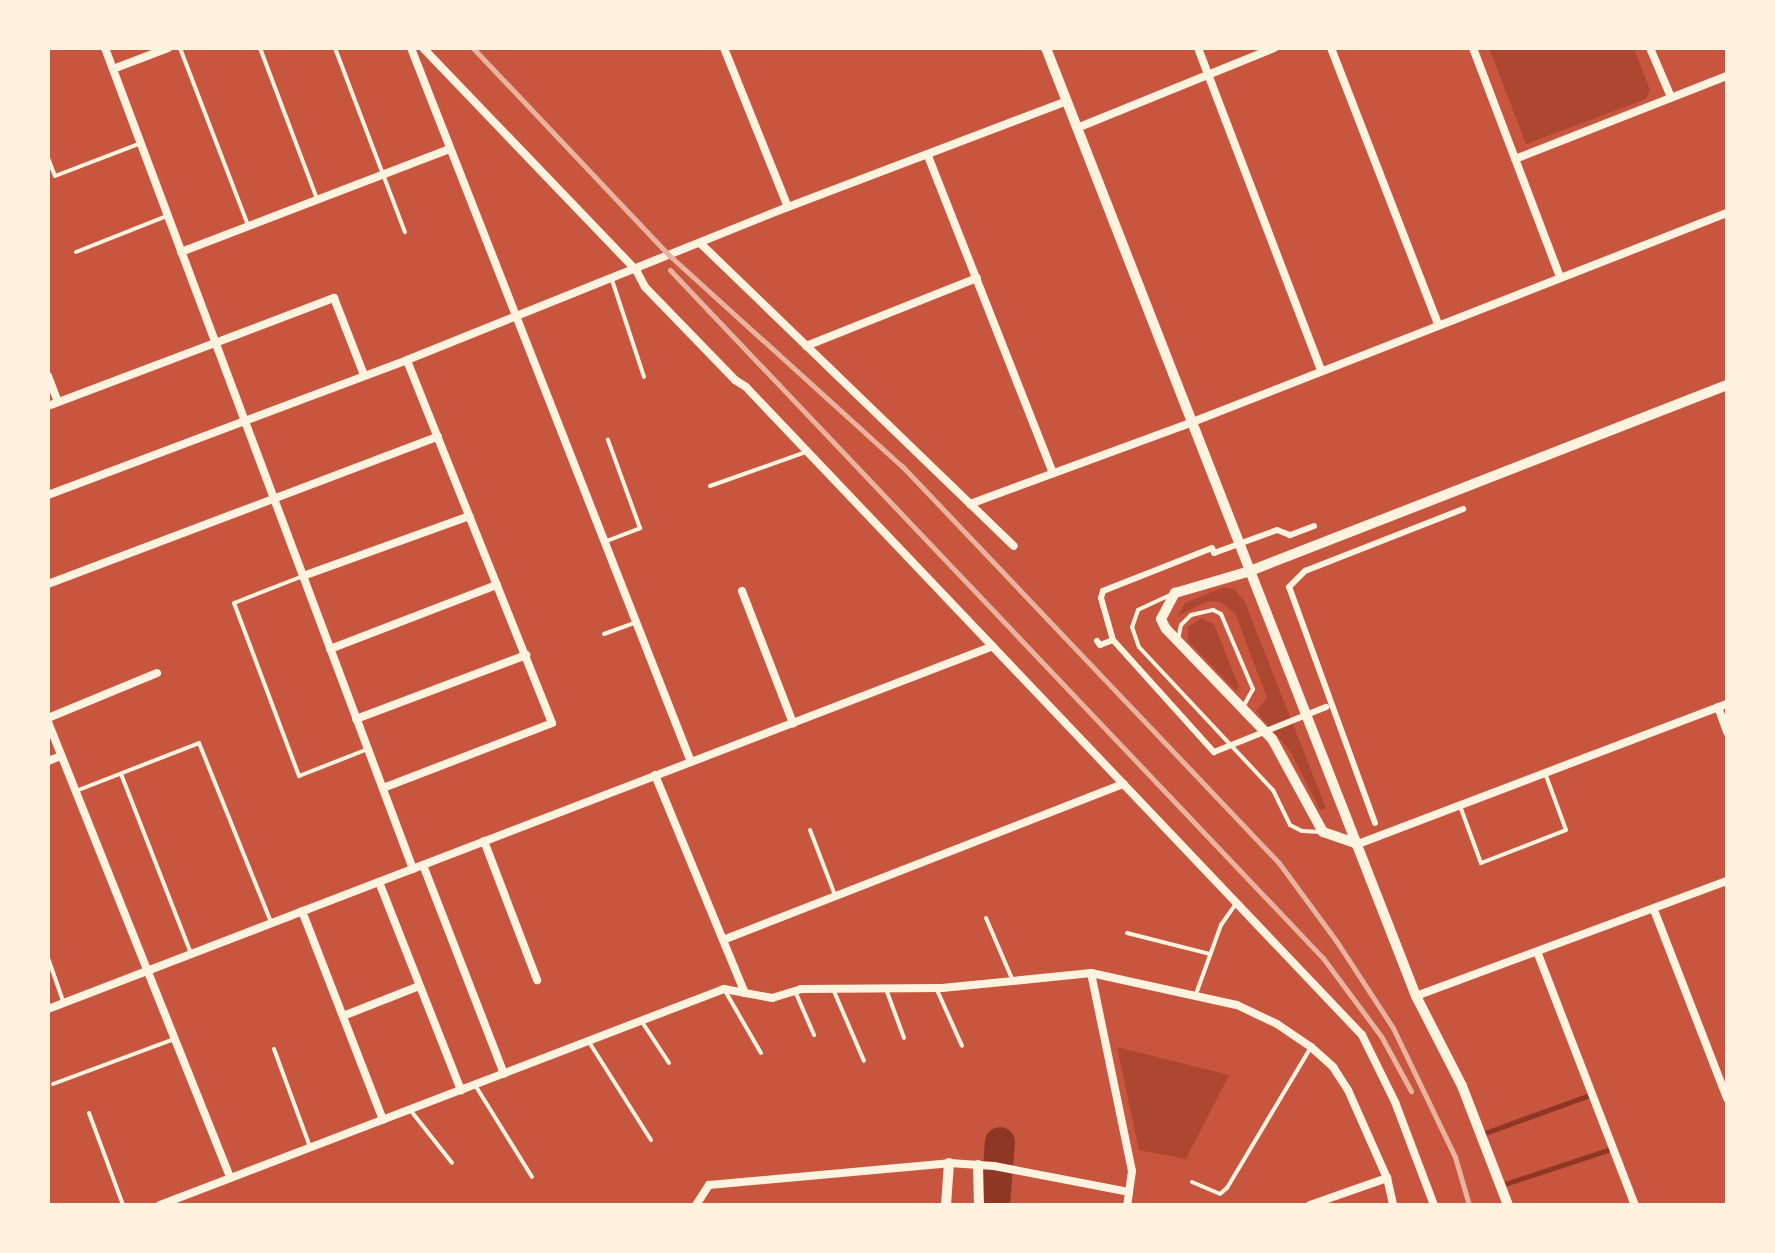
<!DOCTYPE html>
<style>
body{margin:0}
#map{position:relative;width:1775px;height:1253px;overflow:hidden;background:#c8553d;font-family:Spectral,serif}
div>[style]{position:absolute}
.green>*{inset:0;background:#ae4732}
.stream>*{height:5px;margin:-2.5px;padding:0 2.5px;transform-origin:2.5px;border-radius:2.5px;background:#8f3625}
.river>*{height:30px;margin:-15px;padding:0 15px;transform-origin:15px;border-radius:15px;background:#8f3625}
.service>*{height:4px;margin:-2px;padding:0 2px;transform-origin:2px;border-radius:2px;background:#fff3e0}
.pedestrian>*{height:6px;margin:-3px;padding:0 3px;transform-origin:3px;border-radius:3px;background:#fff3e0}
.minor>*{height:8px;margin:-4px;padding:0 4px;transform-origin:4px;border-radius:4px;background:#fff3e0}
.tertiary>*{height:10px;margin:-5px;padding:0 5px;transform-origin:5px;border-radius:5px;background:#fff3e0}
.rail>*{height:5px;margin:-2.5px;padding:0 2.5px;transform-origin:2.5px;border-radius:2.5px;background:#e9b49f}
span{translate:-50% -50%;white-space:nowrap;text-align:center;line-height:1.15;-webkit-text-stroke:8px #fff3e0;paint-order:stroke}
.frame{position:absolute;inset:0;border:50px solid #fff3e0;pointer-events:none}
</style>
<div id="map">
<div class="green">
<i style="clip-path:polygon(1489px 48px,1634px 48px,1650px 90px,1646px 99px,1526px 144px)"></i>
<i style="clip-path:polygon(1224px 587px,1234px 589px,1244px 600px,1326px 808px,1320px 810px,1290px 751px,1256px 711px,1267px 698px,1235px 613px,1220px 602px,1208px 601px,1178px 616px,1185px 603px)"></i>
<i style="clip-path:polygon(1201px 618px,1214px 624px,1239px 687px,1236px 691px,1188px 641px,1188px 627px)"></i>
<i style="clip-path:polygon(1117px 1047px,1229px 1075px,1186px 1159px,1139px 1150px)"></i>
</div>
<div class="stream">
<i style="left:1482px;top:1134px;width:112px;rotate:-19.9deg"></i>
<i style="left:1502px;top:1185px;width:115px;rotate:-18.3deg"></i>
</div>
<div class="river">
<i style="left:995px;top:1205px;width:63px;rotate:-85.5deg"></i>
</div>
<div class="service">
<i style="left:180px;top:48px;width:190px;rotate:69deg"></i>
<i style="left:260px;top:48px;width:161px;rotate:69.3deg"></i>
<i style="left:335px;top:48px;width:197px;rotate:69.2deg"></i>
<i style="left:48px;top:158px;width:19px;rotate:69deg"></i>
<i style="left:55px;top:176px;width:92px;rotate:-21deg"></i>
<i style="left:76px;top:252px;width:98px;rotate:-21.6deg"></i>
<i style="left:612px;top:280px;width:102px;rotate:71.7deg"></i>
<i style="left:710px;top:486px;width:102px;rotate:-19.5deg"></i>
<i style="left:604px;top:542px;width:39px;rotate:-21deg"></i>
<i style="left:640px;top:528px;width:94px;rotate:-110deg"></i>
<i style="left:303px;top:576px;width:74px;rotate:158.6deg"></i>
<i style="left:234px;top:603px;width:185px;rotate:69.4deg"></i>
<i style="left:299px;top:776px;width:74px;rotate:-21.4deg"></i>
<i style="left:1170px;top:595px;width:35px;rotate:155deg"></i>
<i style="left:1138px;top:610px;width:18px;rotate:109deg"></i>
<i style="left:1132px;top:627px;width:21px;rotate:71deg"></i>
<i style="left:1139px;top:647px;width:196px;rotate:46.9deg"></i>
<i style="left:1273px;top:790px;width:39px;rotate:64deg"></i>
<i style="left:1290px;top:825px;width:13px;rotate:27deg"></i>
<i style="left:1302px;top:831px;width:19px;rotate:3deg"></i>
<i style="left:604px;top:634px;width:33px;rotate:-20deg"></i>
<i style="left:1178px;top:640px;width:15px;rotate:-79deg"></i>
<i style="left:1181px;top:625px;width:14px;rotate:-45deg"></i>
<i style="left:1191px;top:615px;width:23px;rotate:-13deg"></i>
<i style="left:1213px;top:610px;width:9px;rotate:27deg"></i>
<i style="left:1221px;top:614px;width:82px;rotate:66.9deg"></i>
<i style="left:1253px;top:689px;width:18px;rotate:119deg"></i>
<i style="left:121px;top:774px;width:193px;rotate:68.7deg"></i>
<i style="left:76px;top:791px;width:132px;rotate:-21.3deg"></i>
<i style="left:199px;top:743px;width:193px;rotate:68.1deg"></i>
<i style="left:1460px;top:806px;width:61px;rotate:69.8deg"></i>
<i style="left:1481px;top:863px;width:91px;rotate:-21.2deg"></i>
<i style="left:1566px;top:830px;width:61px;rotate:-110.2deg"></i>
<i style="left:810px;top:830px;width:70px;rotate:69deg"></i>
<i style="left:986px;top:918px;width:69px;rotate:66.8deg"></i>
<i style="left:1127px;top:933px;width:86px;rotate:14.2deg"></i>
<i style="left:48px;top:958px;width:46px;rotate:70.8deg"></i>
<i style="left:724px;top:989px;width:74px;rotate:60deg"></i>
<i style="left:833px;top:989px;width:78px;rotate:66.7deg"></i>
<i style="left:886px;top:989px;width:52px;rotate:69.8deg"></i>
<i style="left:937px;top:990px;width:61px;rotate:65.9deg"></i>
<i style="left:795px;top:991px;width:48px;rotate:66.6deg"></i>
<i style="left:1196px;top:994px;width:73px;rotate:-70.1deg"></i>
<i style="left:1221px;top:925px;width:24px;rotate:-55deg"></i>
<i style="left:642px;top:1022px;width:49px;rotate:56.6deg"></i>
<i style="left:589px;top:1042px;width:116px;rotate:57.7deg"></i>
<i style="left:274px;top:1049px;width:104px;rotate:69.8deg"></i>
<i style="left:53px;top:1084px;width:129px;rotate:-20.4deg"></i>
<i style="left:475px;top:1085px;width:108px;rotate:58.2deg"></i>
<i style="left:411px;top:1111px;width:66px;rotate:51.7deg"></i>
<i style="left:89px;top:1113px;width:98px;rotate:69.7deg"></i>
<i style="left:1192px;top:1182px;width:30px;rotate:23deg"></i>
<i style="left:1220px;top:1194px;width:9px;rotate:-41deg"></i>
<i style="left:1227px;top:1188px;width:164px;rotate:-59.2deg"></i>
</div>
<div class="pedestrian">
<i style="left:1314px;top:526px;width:26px;rotate:159deg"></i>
<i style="left:1290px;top:535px;width:14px;rotate:-159deg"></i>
<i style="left:1277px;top:530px;width:67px;rotate:159.9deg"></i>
<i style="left:1214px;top:553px;width:5px;rotate:-112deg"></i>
<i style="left:1212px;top:548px;width:117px;rotate:158.5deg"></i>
<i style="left:1103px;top:591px;width:7px;rotate:106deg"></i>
<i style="left:1101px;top:598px;width:44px;rotate:74.1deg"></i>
<i style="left:1113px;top:640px;width:151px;rotate:48deg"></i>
<i style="left:1214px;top:752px;width:121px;rotate:-21.9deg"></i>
<i style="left:1097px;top:641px;width:5px;rotate:53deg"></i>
<i style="left:1100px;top:645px;width:14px;rotate:-21deg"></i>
<i style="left:1375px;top:823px;width:251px;rotate:-110deg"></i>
<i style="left:1289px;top:587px;width:23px;rotate:-45deg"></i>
<i style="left:1305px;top:571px;width:170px;rotate:-21.4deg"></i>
</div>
<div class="minor">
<i style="left:105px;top:48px;width:877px;rotate:69.44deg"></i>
<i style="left:411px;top:48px;width:767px;rotate:68.59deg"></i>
<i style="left:423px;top:48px;width:308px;rotate:46.2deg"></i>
<i style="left:636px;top:270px;width:19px;rotate:62deg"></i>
<i style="left:645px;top:287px;width:129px;rotate:45.9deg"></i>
<i style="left:735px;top:380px;width:13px;rotate:32deg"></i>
<i style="left:746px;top:387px;width:894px;rotate:46.45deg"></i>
<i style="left:1362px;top:1035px;width:75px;rotate:63.8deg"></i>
<i style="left:1395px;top:1102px;width:110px;rotate:69.3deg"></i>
<i style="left:724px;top:48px;width:171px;rotate:68.1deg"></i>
<i style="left:1198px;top:48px;width:345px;rotate:69.1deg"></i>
<i style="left:1331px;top:48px;width:296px;rotate:68.8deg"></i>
<i style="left:1473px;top:48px;width:245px;rotate:69.2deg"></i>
<i style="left:1650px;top:48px;width:53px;rotate:66.8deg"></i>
<i style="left:113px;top:69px;width:59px;rotate:-20.9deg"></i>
<i style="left:1077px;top:128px;width:213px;rotate:-22.1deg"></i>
<i style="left:928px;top:156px;width:341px;rotate:68.5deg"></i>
<i style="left:1515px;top:159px;width:228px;rotate:-21.4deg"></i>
<i style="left:700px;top:243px;width:436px;rotate:44deg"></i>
<i style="left:181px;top:252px;width:287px;rotate:-21deg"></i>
<i style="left:806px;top:346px;width:184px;rotate:-21.7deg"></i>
<i style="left:48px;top:376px;width:28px;rotate:69deg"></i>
<i style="left:48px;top:406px;width:306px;rotate:-20.7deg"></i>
<i style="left:334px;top:298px;width:83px;rotate:68.7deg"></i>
<i style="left:48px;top:495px;width:384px;rotate:-20.6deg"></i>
<i style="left:407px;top:360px;width:411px;rotate:-21.9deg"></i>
<i style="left:788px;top:207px;width:298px;rotate:-20.8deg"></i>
<i style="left:970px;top:504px;width:234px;rotate:-20.2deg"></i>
<i style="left:1190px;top:423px;width:577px;rotate:-21.36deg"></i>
<i style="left:303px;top:576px;width:177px;rotate:-19.8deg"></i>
<i style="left:48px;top:584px;width:417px;rotate:-20.7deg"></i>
<i style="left:742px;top:591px;width:142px;rotate:68.9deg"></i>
<i style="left:330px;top:649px;width:179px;rotate:-21deg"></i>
<i style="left:1718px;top:707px;width:27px;rotate:70deg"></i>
<i style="left:48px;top:718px;width:118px;rotate:-22.4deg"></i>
<i style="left:356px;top:719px;width:182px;rotate:-20.6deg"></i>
<i style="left:48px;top:722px;width:491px;rotate:68.2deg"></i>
<i style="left:48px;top:761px;width:14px;rotate:-21deg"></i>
<i style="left:655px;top:775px;width:236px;rotate:67.6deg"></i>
<i style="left:383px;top:788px;width:181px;rotate:-21deg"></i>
<i style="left:552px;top:723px;width:391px;rotate:-111.8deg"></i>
<i style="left:484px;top:841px;width:149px;rotate:69.1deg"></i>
<i style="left:1358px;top:844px;width:395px;rotate:-20.8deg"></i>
<i style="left:423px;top:865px;width:224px;rotate:68.8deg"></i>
<i style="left:379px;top:882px;width:224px;rotate:68.5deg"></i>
<i style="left:1654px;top:910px;width:202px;rotate:68.8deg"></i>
<i style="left:302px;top:911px;width:224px;rotate:68.8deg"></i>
<i style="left:723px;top:940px;width:430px;rotate:-21.3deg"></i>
<i style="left:1538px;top:954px;width:269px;rotate:68.9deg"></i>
<i style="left:1091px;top:973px;width:202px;rotate:78.3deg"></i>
<i style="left:1132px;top:1171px;width:34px;rotate:98deg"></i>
<i style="left:1416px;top:996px;width:332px;rotate:-20.3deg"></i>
<i style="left:48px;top:1009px;width:1012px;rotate:-21.01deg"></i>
<i style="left:343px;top:1016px;width:82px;rotate:-21.5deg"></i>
<i style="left:160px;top:1205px;width:604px;rotate:-20.96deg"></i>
<i style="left:724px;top:989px;width:49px;rotate:10.6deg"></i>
<i style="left:772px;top:998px;width:30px;rotate:-17deg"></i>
<i style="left:801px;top:989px;width:141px;rotate:-0.4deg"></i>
<i style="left:942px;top:988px;width:150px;rotate:-5.7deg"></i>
<i style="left:1091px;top:973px;width:149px;rotate:12.4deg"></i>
<i style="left:1237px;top:1005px;width:44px;rotate:25.4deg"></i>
<i style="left:1277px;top:1024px;width:41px;rotate:34.1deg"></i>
<i style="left:1311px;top:1047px;width:30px;rotate:42deg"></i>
<i style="left:1333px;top:1067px;width:27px;rotate:57deg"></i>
<i style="left:1348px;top:1090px;width:96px;rotate:66.1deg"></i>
<i style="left:1387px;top:1178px;width:28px;rotate:77deg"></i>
<i style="left:696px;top:1205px;width:24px;rotate:-57deg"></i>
<i style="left:709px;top:1185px;width:241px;rotate:-5.2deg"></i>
<i style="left:949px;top:1163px;width:45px;rotate:3.8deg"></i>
<i style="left:994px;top:1166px;width:137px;rotate:10.9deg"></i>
<i style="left:1310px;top:1205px;width:82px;rotate:-19.3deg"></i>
</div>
<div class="tertiary">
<i style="left:1046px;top:48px;width:1018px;rotate:68.68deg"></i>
<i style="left:1416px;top:996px;width:101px;rotate:62.9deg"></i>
<i style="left:1462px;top:1086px;width:128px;rotate:68.9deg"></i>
<i style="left:1358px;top:844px;width:37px;rotate:-161deg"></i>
<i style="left:1323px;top:832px;width:106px;rotate:-118.7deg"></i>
<i style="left:1272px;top:739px;width:153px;rotate:-133.9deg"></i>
<i style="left:1166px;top:629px;width:11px;rotate:-117deg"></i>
<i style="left:1161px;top:619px;width:30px;rotate:-62deg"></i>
<i style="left:1175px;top:593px;width:78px;rotate:-16.3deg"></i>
<i style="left:1250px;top:571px;width:512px;rotate:-21.3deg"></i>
<i style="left:978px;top:1165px;width:40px;rotate:88.6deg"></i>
<i style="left:946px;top:1205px;width:42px;rotate:-85.9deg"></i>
</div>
<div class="rail">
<i style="left:473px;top:48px;width:286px;rotate:46.6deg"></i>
<i style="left:670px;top:256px;width:313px;rotate:42.2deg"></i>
<i style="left:902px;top:466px;width:547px;rotate:46.48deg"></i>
<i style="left:1279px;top:863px;width:98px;rotate:53.7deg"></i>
<i style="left:1337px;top:942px;width:103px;rotate:56.9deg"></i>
<i style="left:1393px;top:1028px;width:143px;rotate:64.3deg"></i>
<i style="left:1455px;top:1157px;width:50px;rotate:73.7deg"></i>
<i style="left:670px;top:270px;width:949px;rotate:46.5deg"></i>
<i style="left:1323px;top:958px;width:97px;rotate:53.4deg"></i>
<i style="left:1381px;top:1036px;width:63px;rotate:61.4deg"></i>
</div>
<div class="frame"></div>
</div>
